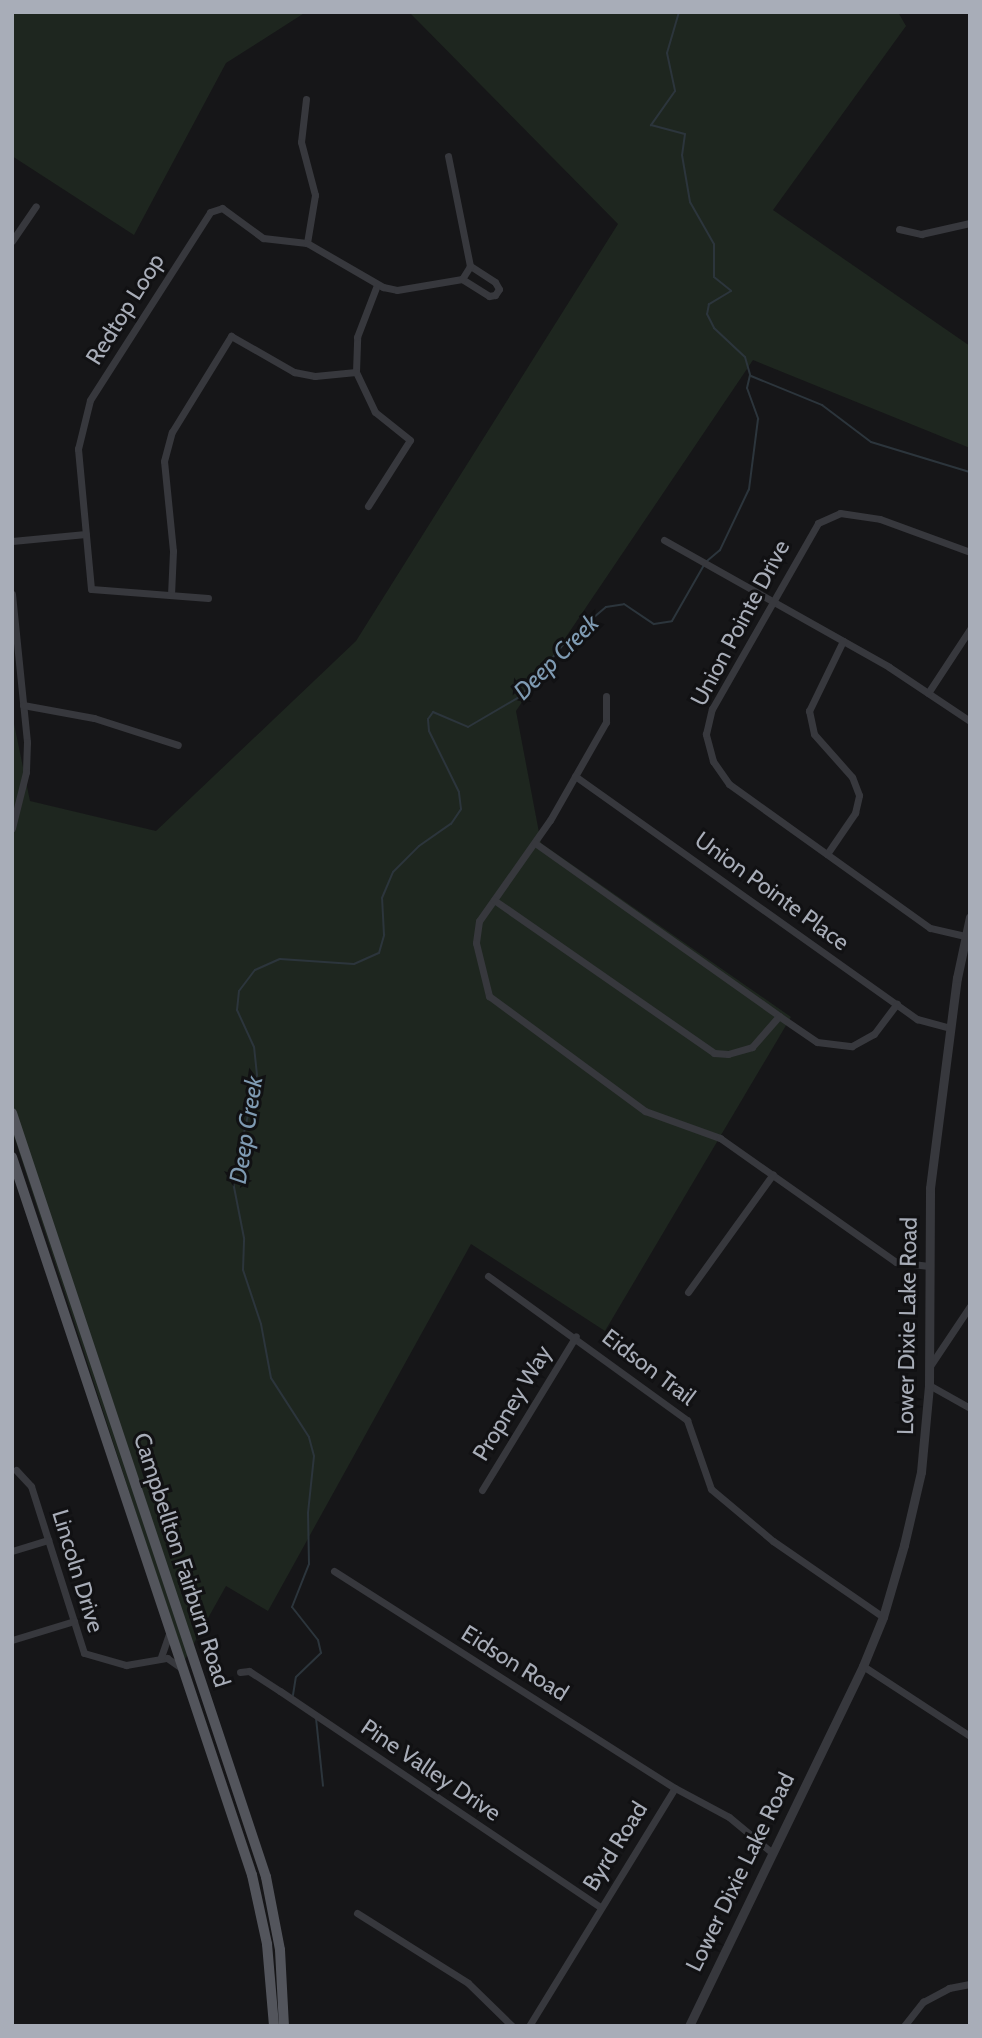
<!DOCTYPE html>
<style>
body{margin:0}
#map{position:relative;width:982px;height:2038px;overflow:hidden;background:#161618;font-family:Cabin,sans-serif}
div>[style]{position:absolute}
.green>*{inset:0;background:#1e261f}
.stream>*{height:2px;margin:-1px;padding:0 1px;transform-origin:1px;border-radius:1px;background:#2c353c}
.minor>*{height:7px;margin:-3.5px;padding:0 3.5px;transform-origin:3.5px;border-radius:3.5px;background:#37383d}
.tertiary>*{height:9px;margin:-4.5px;padding:0 4.5px;transform-origin:4.5px;border-radius:4.5px;background:#37383d}
.primary>*{height:10px;margin:-5px;padding:0 5px;transform-origin:5px;border-radius:5px;background:#53555c}
span{translate:-50% -50%;white-space:nowrap;text-align:center;line-height:1.15;-webkit-text-stroke:6px #111113;paint-order:stroke}
.street-label{font-size:23px;color:#a8adb8}
.water-label{font-size:24px;color:#7f9bb3;font-style:italic}
.frame{position:absolute;inset:0;border:14px solid #a8adb8;pointer-events:none}
</style>
<div id="map">
<div class="green">
<i style="clip-path:polygon(12px 12px,306px 12px,226px 63px,134px 235px,12px 156px)"></i>
<i style="clip-path:polygon(409px 12px,898px 12px,906px 26px,773px 210px,970px 346px,970px 448px,753px 360px,516px 711px,541px 843px,791px 1017px,605px 1331px,471px 1244px,268px 1611px,226px 1586px,184px 1661px,12px 1130px,12px 714px,30px 801px,156px 831px,356px 641px,618px 224px)"></i>
</div>
<div class="stream">
<i style="left:679px;top:12px;width:43px;rotate:106.3deg"></i>
<i style="left:667px;top:53px;width:39px;rotate:78deg"></i>
<i style="left:675px;top:91px;width:42px;rotate:125.2deg"></i>
<i style="left:651px;top:125px;width:35px;rotate:15deg"></i>
<i style="left:685px;top:134px;width:21px;rotate:98deg"></i>
<i style="left:682px;top:155px;width:48px;rotate:80.3deg"></i>
<i style="left:690px;top:202px;width:48px;rotate:60.3deg"></i>
<i style="left:714px;top:244px;width:33px;rotate:90deg"></i>
<i style="left:714px;top:277px;width:22px;rotate:39deg"></i>
<i style="left:731px;top:291px;width:26px;rotate:149deg"></i>
<i style="left:709px;top:304px;width:10px;rotate:101deg"></i>
<i style="left:707px;top:314px;width:16px;rotate:63deg"></i>
<i style="left:714px;top:328px;width:42px;rotate:43.1deg"></i>
<i style="left:745px;top:357px;width:19px;rotate:74deg"></i>
<i style="left:750px;top:375px;width:13px;rotate:103deg"></i>
<i style="left:747px;top:388px;width:33px;rotate:70deg"></i>
<i style="left:758px;top:419px;width:71px;rotate:97.3deg"></i>
<i style="left:749px;top:489px;width:68px;rotate:115.4deg"></i>
<i style="left:720px;top:550px;width:17px;rotate:140deg"></i>
<i style="left:751px;top:376px;width:77px;rotate:22.2deg"></i>
<i style="left:822px;top:405px;width:61px;rotate:37.1deg"></i>
<i style="left:871px;top:442px;width:103px;rotate:16.9deg"></i>
<i style="left:293px;top:1695px;width:18px;rotate:-81deg"></i>
<i style="left:296px;top:1677px;width:35px;rotate:-44deg"></i>
<i style="left:321px;top:1653px;width:13px;rotate:-103deg"></i>
<i style="left:318px;top:1640px;width:42px;rotate:-128.2deg"></i>
<i style="left:292px;top:1607px;width:46px;rotate:-68.4deg"></i>
<i style="left:309px;top:1564px;width:51px;rotate:-91.1deg"></i>
<i style="left:308px;top:1513px;width:57px;rotate:-84deg"></i>
<i style="left:314px;top:1456px;width:20px;rotate:-105deg"></i>
<i style="left:309px;top:1437px;width:70px;rotate:-122.8deg"></i>
<i style="left:271px;top:1378px;width:55px;rotate:-100.5deg"></i>
<i style="left:261px;top:1324px;width:57px;rotate:-108.4deg"></i>
<i style="left:243px;top:1270px;width:32px;rotate:-88deg"></i>
<i style="left:244px;top:1238px;width:57px;rotate:-101.1deg"></i>
<i style="left:233px;top:1182px;width:110px;rotate:-77.4deg"></i>
<i style="left:257px;top:1075px;width:28px;rotate:-96deg"></i>
<i style="left:254px;top:1047px;width:41px;rotate:-114.7deg"></i>
<i style="left:237px;top:1010px;width:19px;rotate:-84deg"></i>
<i style="left:239px;top:991px;width:26px;rotate:-53deg"></i>
<i style="left:255px;top:970px;width:27px;rotate:-24deg"></i>
<i style="left:280px;top:959px;width:74px;rotate:3.9deg"></i>
<i style="left:354px;top:964px;width:27px;rotate:-24deg"></i>
<i style="left:379px;top:953px;width:19px;rotate:-74deg"></i>
<i style="left:384px;top:935px;width:37px;rotate:-93deg"></i>
<i style="left:382px;top:898px;width:28px;rotate:-67deg"></i>
<i style="left:393px;top:872px;width:37px;rotate:-45deg"></i>
<i style="left:419px;top:846px;width:39px;rotate:-35deg"></i>
<i style="left:451px;top:824px;width:18px;rotate:-56deg"></i>
<i style="left:461px;top:809px;width:17px;rotate:-97deg"></i>
<i style="left:459px;top:792px;width:68px;rotate:-116.2deg"></i>
<i style="left:429px;top:731px;width:12px;rotate:-95deg"></i>
<i style="left:428px;top:719px;width:9px;rotate:-54deg"></i>
<i style="left:433px;top:712px;width:38px;rotate:23deg"></i>
<i style="left:468px;top:727px;width:61px;rotate:-30.3deg"></i>
<i style="left:521px;top:696px;width:72px;rotate:-50.6deg"></i>
<i style="left:567px;top:640px;width:51px;rotate:-40.2deg"></i>
<i style="left:606px;top:607px;width:18px;rotate:-9deg"></i>
<i style="left:624px;top:604px;width:36px;rotate:34deg"></i>
<i style="left:654px;top:624px;width:18px;rotate:-9deg"></i>
<i style="left:672px;top:621px;width:64px;rotate:-60.3deg"></i>
<i style="left:316px;top:1718px;width:68px;rotate:84.1deg"></i>
</div>
<div class="minor">
<i style="left:306px;top:99px;width:43px;rotate:96.6deg"></i>
<i style="left:301px;top:142px;width:55px;rotate:75.2deg"></i>
<i style="left:315px;top:195px;width:49px;rotate:99.5deg"></i>
<i style="left:899px;top:229px;width:23px;rotate:13deg"></i>
<i style="left:921px;top:234px;width:50px;rotate:-12.7deg"></i>
<i style="left:12px;top:241px;width:42px;rotate:-55.6deg"></i>
<i style="left:462px;top:279px;width:32px;rotate:32deg"></i>
<i style="left:489px;top:296px;width:6px;rotate:-9deg"></i>
<i style="left:495px;top:295px;width:7px;rotate:-56deg"></i>
<i style="left:499px;top:289px;width:8px;rotate:-120deg"></i>
<i style="left:495px;top:282px;width:30px;rotate:-147deg"></i>
<i style="left:368px;top:506px;width:78px;rotate:-57.5deg"></i>
<i style="left:410px;top:440px;width:45px;rotate:-141.3deg"></i>
<i style="left:375px;top:412px;width:44px;rotate:-115.4deg"></i>
<i style="left:356px;top:372px;width:35px;rotate:-88deg"></i>
<i style="left:357px;top:337px;width:56px;rotate:-69deg"></i>
<i style="left:664px;top:540px;width:258px;rotate:29.4deg"></i>
<i style="left:889px;top:667px;width:97px;rotate:33.7deg"></i>
<i style="left:12px;top:541px;width:74px;rotate:-5.4deg"></i>
<i style="left:12px;top:594px;width:149px;rotate:84.2deg"></i>
<i style="left:27px;top:742px;width:30px;rotate:92deg"></i>
<i style="left:26px;top:772px;width:58px;rotate:104deg"></i>
<i style="left:171px;top:595px;width:44px;rotate:-87.4deg"></i>
<i style="left:173px;top:551px;width:90px;rotate:-95.7deg"></i>
<i style="left:164px;top:461px;width:30px;rotate:-75deg"></i>
<i style="left:172px;top:432px;width:113px;rotate:-58.4deg"></i>
<i style="left:231px;top:336px;width:73px;rotate:29.7deg"></i>
<i style="left:294px;top:372px;width:21px;rotate:11deg"></i>
<i style="left:315px;top:376px;width:41px;rotate:-5.6deg"></i>
<i style="left:208px;top:598px;width:117px;rotate:-175.6deg"></i>
<i style="left:91px;top:589px;width:141px;rotate:-95.3deg"></i>
<i style="left:78px;top:449px;width:50px;rotate:-76.2deg"></i>
<i style="left:90px;top:400px;width:223px;rotate:-57.4deg"></i>
<i style="left:210px;top:212px;width:13px;rotate:-18deg"></i>
<i style="left:222px;top:208px;width:51px;rotate:36.2deg"></i>
<i style="left:263px;top:238px;width:44px;rotate:6.5deg"></i>
<i style="left:307px;top:243px;width:88px;rotate:30.1deg"></i>
<i style="left:383px;top:287px;width:14px;rotate:12deg"></i>
<i style="left:397px;top:290px;width:66px;rotate:-9.6deg"></i>
<i style="left:462px;top:279px;width:15px;rotate:-58deg"></i>
<i style="left:470px;top:266px;width:112px;rotate:-101.3deg"></i>
<i style="left:928px;top:693px;width:77px;rotate:-56.7deg"></i>
<i style="left:606px;top:696px;width:26px;rotate:90deg"></i>
<i style="left:606px;top:722px;width:113px;rotate:119.7deg"></i>
<i style="left:550px;top:820px;width:123px;rotate:125.1deg"></i>
<i style="left:479px;top:921px;width:22px;rotate:98deg"></i>
<i style="left:476px;top:943px;width:55px;rotate:76.2deg"></i>
<i style="left:489px;top:996px;width:194px;rotate:36.4deg"></i>
<i style="left:645px;top:1111px;width:80px;rotate:19.8deg"></i>
<i style="left:720px;top:1138px;width:215px;rotate:35.2deg"></i>
<i style="left:896px;top:1262px;width:33px;rotate:7deg"></i>
<i style="left:23px;top:705px;width:72px;rotate:10.4deg"></i>
<i style="left:94px;top:718px;width:88px;rotate:17.8deg"></i>
<i style="left:575px;top:776px;width:420px;rotate:35.4deg"></i>
<i style="left:917px;top:1019px;width:35px;rotate:15deg"></i>
<i style="left:535px;top:843px;width:299px;rotate:35.3deg"></i>
<i style="left:827px;top:854px;width:50px;rotate:-55.7deg"></i>
<i style="left:855px;top:813px;width:18px;rotate:-77deg"></i>
<i style="left:859px;top:795px;width:19px;rotate:-111deg"></i>
<i style="left:852px;top:777px;width:57px;rotate:-131.5deg"></i>
<i style="left:814px;top:734px;width:24px;rotate:-102deg"></i>
<i style="left:809px;top:711px;width:78px;rotate:-64.1deg"></i>
<i style="left:494px;top:900px;width:268px;rotate:34.8deg"></i>
<i style="left:714px;top:1053px;width:14px;rotate:4deg"></i>
<i style="left:728px;top:1054px;width:25px;rotate:-16deg"></i>
<i style="left:752px;top:1047px;width:41px;rotate:-48.9deg"></i>
<i style="left:779px;top:1016px;width:46px;rotate:34.4deg"></i>
<i style="left:817px;top:1042px;width:35px;rotate:7deg"></i>
<i style="left:852px;top:1046px;width:25px;rotate:-29deg"></i>
<i style="left:874px;top:1034px;width:38px;rotate:-53deg"></i>
<i style="left:965px;top:936px;width:36px;rotate:-167deg"></i>
<i style="left:930px;top:928px;width:247px;rotate:-144.4deg"></i>
<i style="left:729px;top:784px;width:28px;rotate:-125deg"></i>
<i style="left:713px;top:761px;width:28px;rotate:-105deg"></i>
<i style="left:706px;top:734px;width:26px;rotate:-77deg"></i>
<i style="left:712px;top:709px;width:214px;rotate:-60.3deg"></i>
<i style="left:818px;top:523px;width:24px;rotate:-24deg"></i>
<i style="left:840px;top:513px;width:40px;rotate:8.5deg"></i>
<i style="left:880px;top:519px;width:96px;rotate:20.1deg"></i>
<i style="left:488px;top:1276px;width:246px;rotate:35.9deg"></i>
<i style="left:687px;top:1420px;width:73px;rotate:70.8deg"></i>
<i style="left:711px;top:1489px;width:81px;rotate:40deg"></i>
<i style="left:773px;top:1541px;width:134px;rotate:34.6deg"></i>
<i style="left:688px;top:1292px;width:145px;rotate:-54.2deg"></i>
<i style="left:930px;top:1366px;width:72px;rotate:-56.3deg"></i>
<i style="left:929px;top:1385px;width:47px;rotate:29.3deg"></i>
<i style="left:16px;top:1470px;width:22px;rotate:47deg"></i>
<i style="left:31px;top:1486px;width:175px;rotate:72.4deg"></i>
<i style="left:84px;top:1653px;width:44px;rotate:15.9deg"></i>
<i style="left:126px;top:1665px;width:42px;rotate:-9.7deg"></i>
<i style="left:167px;top:1658px;width:16px;rotate:35deg"></i>
<i style="left:482px;top:1490px;width:180px;rotate:-58.6deg"></i>
<i style="left:12px;top:1551px;width:38px;rotate:-17deg"></i>
<i style="left:334px;top:1571px;width:404px;rotate:32.5deg"></i>
<i style="left:12px;top:1640px;width:65px;rotate:-17deg"></i>
<i style="left:161px;top:1657px;width:28px;rotate:-71deg"></i>
<i style="left:863px;top:1666px;width:128px;rotate:33.2deg"></i>
<i style="left:240px;top:1672px;width:9px;rotate:-6deg"></i>
<i style="left:249px;top:1671px;width:37px;rotate:33deg"></i>
<i style="left:280px;top:1691px;width:386px;rotate:34deg"></i>
<i style="left:357px;top:1913px;width:131px;rotate:32.2deg"></i>
<i style="left:468px;top:1983px;width:62px;rotate:44.3deg"></i>
<i style="left:529px;top:2026px;width:279px;rotate:-58.5deg"></i>
<i style="left:675px;top:1788px;width:61px;rotate:28.2deg"></i>
<i style="left:729px;top:1817px;width:53px;rotate:39.7deg"></i>
<i style="left:904px;top:2026px;width:31px;rotate:-52deg"></i>
<i style="left:923px;top:2002px;width:30px;rotate:-28deg"></i>
<i style="left:949px;top:1988px;width:21px;rotate:-11deg"></i>
</div>
<div class="tertiary">
<i style="left:689px;top:2026px;width:400px;rotate:-64.2deg"></i>
<i style="left:863px;top:1666px;width:53px;rotate:-67.8deg"></i>
<i style="left:883px;top:1617px;width:75px;rotate:-73.7deg"></i>
<i style="left:904px;top:1545px;width:75px;rotate:-76.9deg"></i>
<i style="left:921px;top:1472px;width:87px;rotate:-84.7deg"></i>
<i style="left:929px;top:1385px;width:197px;rotate:-89.7deg"></i>
<i style="left:930px;top:1188px;width:212px;rotate:-82.7deg"></i>
<i style="left:957px;top:978px;width:62px;rotate:-78deg"></i>
</div>
<div class="primary">
<i style="left:12px;top:1113px;width:805px;rotate:71.61deg"></i>
<i style="left:266px;top:1877px;width:74px;rotate:79.1deg"></i>
<i style="left:280px;top:1950px;width:76px;rotate:87deg"></i>
<i style="left:12px;top:1157px;width:757px;rotate:71.52deg"></i>
<i style="left:252px;top:1875px;width:71px;rotate:77.7deg"></i>
<i style="left:267px;top:1944px;width:82px;rotate:85.1deg"></i>
</div>
<div class="street-label">
<span style="left:125px;top:309px;rotate:-58deg">Redtop Loop</span>
<span style="left:740px;top:623px;rotate:-62deg">Union Pointe Drive</span>
<span style="left:772px;top:891px;rotate:36deg">Union Pointe Place</span>
<span style="left:907px;top:1326px;rotate:-89deg">Lower Dixie Lake Road</span>
<span style="left:649px;top:1367px;rotate:37deg">Eidson Trail</span>
<span style="left:512px;top:1403px;rotate:-59deg">Propney Way</span>
<span style="left:182px;top:1560px;rotate:72deg">Campbellton Fairburn Road</span>
<span style="left:78px;top:1571px;rotate:73deg">Lincoln Drive</span>
<span style="left:515px;top:1663px;rotate:32deg">Eidson Road</span>
<span style="left:431px;top:1770px;rotate:34deg">Pine Valley Drive</span>
<span style="left:615px;top:1846px;rotate:-58deg">Byrd Road</span>
<span style="left:740px;top:1872px;rotate:-64deg">Lower Dixie Lake Road</span>
</div>
<div class="water-label">
<span style="left:556px;top:657px;rotate:-45deg">Deep Creek</span>
<span style="left:246px;top:1130px;rotate:-81deg">Deep Creek</span>
</div>
<div class="frame"></div>
</div>
